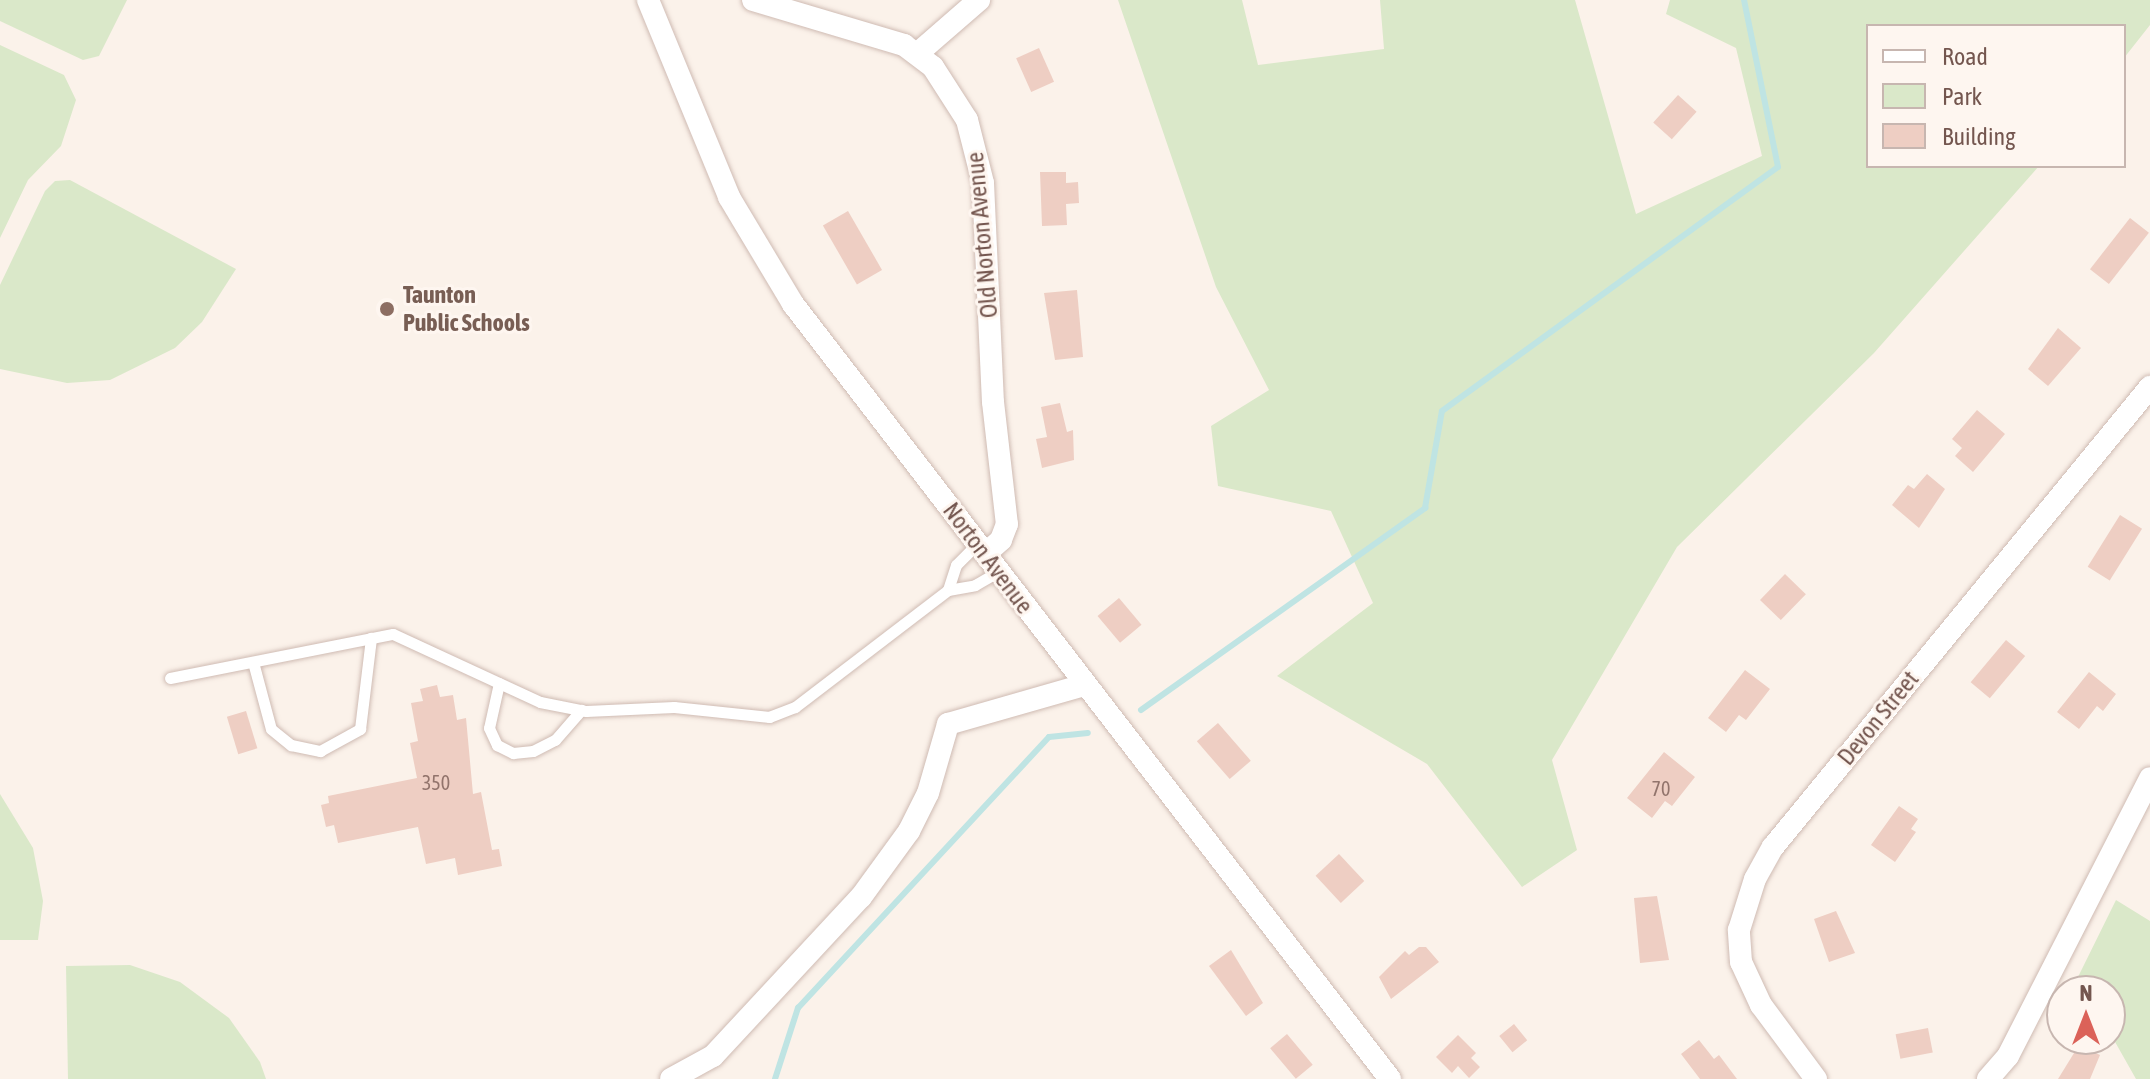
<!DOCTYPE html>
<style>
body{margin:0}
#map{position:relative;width:2150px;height:1079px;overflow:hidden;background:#fbf2ea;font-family:"Asap Condensed",sans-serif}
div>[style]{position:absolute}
.green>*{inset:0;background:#dae8c9}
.stream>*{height:6px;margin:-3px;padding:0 3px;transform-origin:3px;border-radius:3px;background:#bfe4e3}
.building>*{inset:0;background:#eecec3;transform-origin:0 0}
.roads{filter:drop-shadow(0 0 2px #cfbbb3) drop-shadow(0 0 2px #cfbbb3)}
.service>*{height:11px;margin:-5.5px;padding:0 5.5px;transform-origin:5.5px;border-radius:5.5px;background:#fff}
.minor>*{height:22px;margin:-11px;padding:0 11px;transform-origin:11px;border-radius:11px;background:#fff}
.dots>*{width:22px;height:22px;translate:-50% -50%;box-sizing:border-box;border:4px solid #fef6f0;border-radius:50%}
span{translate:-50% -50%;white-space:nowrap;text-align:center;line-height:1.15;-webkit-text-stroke:6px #fef6f0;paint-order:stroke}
.number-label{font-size:20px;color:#92746c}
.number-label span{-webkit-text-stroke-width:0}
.street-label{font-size:24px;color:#74564f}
.education-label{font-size:24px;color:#785e54;font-weight:700}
.left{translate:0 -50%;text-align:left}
.legend{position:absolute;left:1866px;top:24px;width:260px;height:144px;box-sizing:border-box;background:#fef6f0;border:2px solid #c7b6b0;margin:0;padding:10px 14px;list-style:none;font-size:24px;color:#74564f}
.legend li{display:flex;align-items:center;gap:16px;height:40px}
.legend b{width:40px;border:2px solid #c7b6b0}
.north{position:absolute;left:2046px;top:975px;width:80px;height:80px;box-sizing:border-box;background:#fef6f0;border:2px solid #c7b6b0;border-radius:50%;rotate:0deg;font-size:22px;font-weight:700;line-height:32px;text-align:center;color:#74564f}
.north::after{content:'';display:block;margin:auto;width:28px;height:36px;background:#db6259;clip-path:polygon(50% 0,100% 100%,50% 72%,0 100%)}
</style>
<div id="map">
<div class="green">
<i style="clip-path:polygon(0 0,127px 0,99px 56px,83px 60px,0 21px)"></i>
<i style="clip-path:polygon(1118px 0,1242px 0,1258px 65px,1384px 49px,1380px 0,1575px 0,1636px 214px,1762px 156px,1736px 48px,1666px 14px,1670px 0,2150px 0,2150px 25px,2124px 58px,2124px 26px,1868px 26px,1868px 166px,2039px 166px,1874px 353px,1677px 547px,1552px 760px,1577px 850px,1522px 887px,1427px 764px,1277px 676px,1373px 603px,1331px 511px,1218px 486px,1211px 426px,1269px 390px,1216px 287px)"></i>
<i style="clip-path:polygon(0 45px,64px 75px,76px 100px,61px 146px,28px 180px,0 238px)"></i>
<i style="clip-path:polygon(70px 180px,236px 269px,202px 322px,175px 348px,110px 380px,67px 383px,0 369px,0 285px,45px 191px,55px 181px)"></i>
<i style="clip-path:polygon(0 794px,33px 848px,43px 901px,38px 940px,0 940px)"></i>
<i style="clip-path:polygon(2116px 900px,2150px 921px,2150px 1079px,2136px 1079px,2110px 1033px,2110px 991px,2086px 991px,2078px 977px)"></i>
<i style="clip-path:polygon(130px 965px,180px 982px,229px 1018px,260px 1062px,266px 1079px,68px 1079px,66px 966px)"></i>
</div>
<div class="stream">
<i style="left:1141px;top:710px;width:349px;rotate:-35.4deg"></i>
<i style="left:1425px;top:508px;width:98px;rotate:-80.1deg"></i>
<i style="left:1442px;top:411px;width:415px;rotate:-36deg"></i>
<i style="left:1778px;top:167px;width:170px;rotate:-101.5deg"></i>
<i style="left:775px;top:1079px;width:75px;rotate:-72.1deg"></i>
<i style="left:798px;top:1008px;width:369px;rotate:-47.2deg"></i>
<i style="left:1049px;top:737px;width:39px;rotate:-6deg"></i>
</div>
<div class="building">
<i style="left:1039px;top:48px;width:37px;height:25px;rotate:66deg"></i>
<i style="left:1678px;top:95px;width:25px;height:37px;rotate:42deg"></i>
<i style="clip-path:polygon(1040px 172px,1066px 172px,1066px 183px,1078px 182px,1079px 203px,1066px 204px,1067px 225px,1042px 226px)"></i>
<i style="left:848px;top:211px;width:68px;height:29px;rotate:60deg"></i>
<i style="left:2130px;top:218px;width:24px;height:65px;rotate:38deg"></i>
<i style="clip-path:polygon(1077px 290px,1083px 357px,1055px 360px,1044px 293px)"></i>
<i style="clip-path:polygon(2058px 328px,2081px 348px,2048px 386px,2028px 369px)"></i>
<i style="clip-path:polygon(1060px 403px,1067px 432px,1073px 430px,1074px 460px,1042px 468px,1036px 439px,1047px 437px,1041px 407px)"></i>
<i style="clip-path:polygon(1977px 410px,2005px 434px,1973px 472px,1955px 456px,1962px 448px,1952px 439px)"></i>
<i style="clip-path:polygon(1927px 474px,1945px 489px,1919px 528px,1892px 505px,1908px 485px,1914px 489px)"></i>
<i style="left:2120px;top:515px;width:26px;height:61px;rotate:32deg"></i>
<i style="left:1785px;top:574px;width:29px;height:36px;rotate:44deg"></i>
<i style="left:1119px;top:598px;width:35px;height:28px;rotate:50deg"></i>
<i style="left:2006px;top:640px;width:25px;height:55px;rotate:40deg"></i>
<i style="clip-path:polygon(1745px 670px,1770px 689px,1746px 720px,1739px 715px,1726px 732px,1708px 718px)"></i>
<i style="clip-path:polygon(2089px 672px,2116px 694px,2103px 711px,2097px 706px,2079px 729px,2057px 712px)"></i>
<i style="clip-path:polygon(437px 685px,440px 697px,453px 695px,457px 720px,466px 718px,473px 794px,481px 792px,492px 850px,499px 849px,502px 866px,458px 875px,455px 858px,426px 864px,418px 827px,338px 843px,334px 825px,326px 827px,321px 805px,329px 803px,328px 796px,417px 778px,410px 743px,418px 741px,411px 703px,423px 701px,420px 689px)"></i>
<i style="left:246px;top:711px;width:39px;height:20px;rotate:73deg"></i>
<i style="left:1218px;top:723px;width:50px;height:28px;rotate:49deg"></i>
<i style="clip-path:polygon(1664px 752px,1695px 777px,1672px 806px,1665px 801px,1652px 818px,1627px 798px)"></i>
<i style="clip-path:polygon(1899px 806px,1918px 819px,1911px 829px,1916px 832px,1895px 862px,1871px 845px)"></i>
<i style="left:1339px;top:854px;width:37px;height:32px;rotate:47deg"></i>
<i style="clip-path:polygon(1657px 896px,1669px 960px,1640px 963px,1634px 898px)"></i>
<i style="clip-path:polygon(1836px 911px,1855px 953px,1829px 962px,1814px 919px)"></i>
<i style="clip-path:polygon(1419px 947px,1426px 947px,1439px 962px,1391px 999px,1379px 977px,1405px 951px,1409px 955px)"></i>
<i style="clip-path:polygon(1231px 950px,1263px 1003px,1246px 1016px,1209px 966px)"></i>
<i style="left:1514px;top:1024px;width:21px;height:19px;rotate:51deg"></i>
<i style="left:1928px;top:1028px;width:25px;height:33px;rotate:79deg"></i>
<i style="left:1287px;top:1034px;width:40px;height:22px;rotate:50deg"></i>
<i style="clip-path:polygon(1458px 1035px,1476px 1053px,1471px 1058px,1480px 1067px,1469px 1078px,1458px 1066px,1452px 1073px,1436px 1057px)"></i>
<i style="clip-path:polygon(1699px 1040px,1714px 1059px,1719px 1055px,1737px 1079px,1700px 1079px,1681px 1054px)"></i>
<i style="clip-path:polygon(2079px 1045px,2100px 1055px,2090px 1079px,2058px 1079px)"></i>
</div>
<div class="roads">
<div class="service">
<i style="left:978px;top:543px;width:31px;rotate:135deg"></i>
<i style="left:956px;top:565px;width:26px;rotate:108deg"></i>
<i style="left:948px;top:590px;width:27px;rotate:-10deg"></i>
<i style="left:975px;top:585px;width:28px;rotate:-30deg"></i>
<i style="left:253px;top:662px;width:69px;rotate:75deg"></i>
<i style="left:271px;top:729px;width:26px;rotate:39deg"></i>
<i style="left:291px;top:745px;width:30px;rotate:12deg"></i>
<i style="left:320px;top:751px;width:46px;rotate:-28.8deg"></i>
<i style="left:360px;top:729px;width:92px;rotate:-83.1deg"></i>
<i style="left:170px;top:678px;width:227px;rotate:-11.2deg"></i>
<i style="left:393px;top:634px;width:162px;rotate:24.8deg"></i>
<i style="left:540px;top:702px;width:47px;rotate:11.1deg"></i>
<i style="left:586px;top:711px;width:88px;rotate:-2.6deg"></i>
<i style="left:674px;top:707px;width:96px;rotate:6deg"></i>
<i style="left:769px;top:717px;width:28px;rotate:-21deg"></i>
<i style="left:795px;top:707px;width:193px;rotate:-37.4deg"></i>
<i style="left:499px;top:683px;width:46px;rotate:102.5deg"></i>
<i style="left:489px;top:728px;width:19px;rotate:65deg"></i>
<i style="left:497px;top:745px;width:18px;rotate:27deg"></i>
<i style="left:513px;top:753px;width:20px;rotate:-6deg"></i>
<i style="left:533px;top:751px;width:25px;rotate:-27deg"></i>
<i style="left:555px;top:740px;width:40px;rotate:-49deg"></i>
</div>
<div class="minor">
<i style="left:648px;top:0;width:213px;rotate:67.6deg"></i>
<i style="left:729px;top:197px;width:125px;rotate:59.1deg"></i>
<i style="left:793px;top:304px;width:978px;rotate:52.39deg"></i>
<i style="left:753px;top:0;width:158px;rotate:16.6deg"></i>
<i style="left:904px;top:45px;width:36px;rotate:37deg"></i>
<i style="left:933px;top:67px;width:63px;rotate:57.3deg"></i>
<i style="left:967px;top:120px;width:65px;rotate:75.7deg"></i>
<i style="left:983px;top:183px;width:219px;rotate:87.4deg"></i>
<i style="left:993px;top:402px;width:123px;rotate:83.5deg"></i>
<i style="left:1007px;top:524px;width:17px;rotate:111deg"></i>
<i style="left:1001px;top:540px;width:20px;rotate:139deg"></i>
<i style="left:918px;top:53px;width:81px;rotate:-41deg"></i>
<i style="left:671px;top:1079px;width:48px;rotate:-28.7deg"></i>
<i style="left:713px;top:1056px;width:217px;rotate:-47.1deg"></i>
<i style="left:861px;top:897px;width:82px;rotate:-54deg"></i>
<i style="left:909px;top:831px;width:42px;rotate:-63.4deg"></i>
<i style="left:928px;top:793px;width:72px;rotate:-73.8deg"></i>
<i style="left:948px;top:724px;width:141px;rotate:-16deg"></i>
<i style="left:1816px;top:1079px;width:92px;rotate:-126.6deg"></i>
<i style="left:1761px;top:1005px;width:47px;rotate:-114.9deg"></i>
<i style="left:1741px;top:962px;width:32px;rotate:-94deg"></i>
<i style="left:1739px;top:930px;width:53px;rotate:-72.6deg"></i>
<i style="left:1755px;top:879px;width:37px;rotate:-61deg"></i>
<i style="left:1773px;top:847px;width:595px;rotate:-50.66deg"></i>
<i style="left:1988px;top:1079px;width:30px;rotate:-49deg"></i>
<i style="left:2008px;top:1056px;width:312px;rotate:-62.9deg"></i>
</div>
</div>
<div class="dots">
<i style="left:387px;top:309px;background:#8d6e63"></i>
</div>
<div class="number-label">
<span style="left:436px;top:782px">350</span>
<span style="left:1661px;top:788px">70</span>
</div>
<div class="street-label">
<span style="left:982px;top:235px;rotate:-95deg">Old Norton Avenue</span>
<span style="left:988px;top:558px;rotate:53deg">Norton Avenue</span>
<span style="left:1878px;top:718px;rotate:-51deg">Devon Street</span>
</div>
<div class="education-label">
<span class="left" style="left:403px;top:309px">Taunton<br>Public Schools</span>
</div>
<ul class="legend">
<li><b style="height:10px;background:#fff"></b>Road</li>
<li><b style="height:22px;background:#dae8c9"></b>Park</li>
<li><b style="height:22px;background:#eecec3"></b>Building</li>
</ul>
<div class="north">N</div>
</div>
